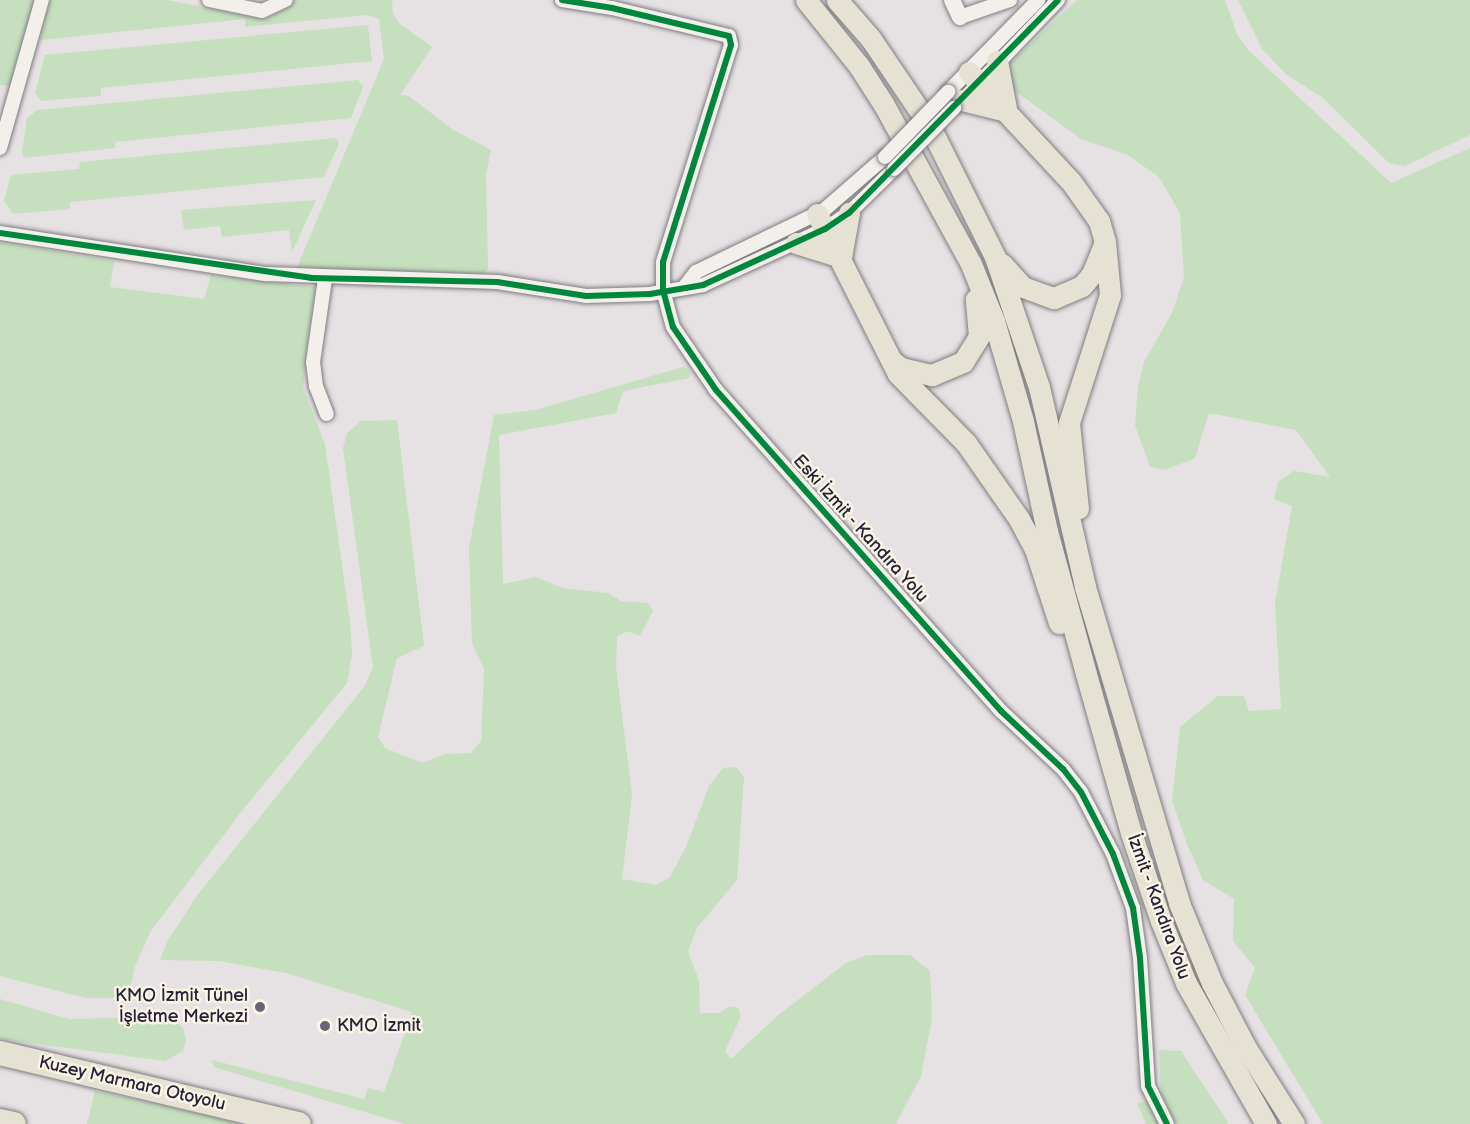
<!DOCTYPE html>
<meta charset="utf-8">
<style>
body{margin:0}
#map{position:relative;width:1470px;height:1124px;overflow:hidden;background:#e6e1e2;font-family:"Balsamiq Sans",sans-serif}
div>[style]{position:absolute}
.green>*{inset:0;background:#c6dfbe}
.roads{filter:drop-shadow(0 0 2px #7f7c82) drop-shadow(0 0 2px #7f7c82)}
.minor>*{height:14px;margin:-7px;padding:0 7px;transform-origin:7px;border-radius:7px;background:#f3efea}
.tertiary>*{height:16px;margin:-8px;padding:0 8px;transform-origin:8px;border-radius:8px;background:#f3efea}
.trunk>*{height:21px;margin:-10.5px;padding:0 10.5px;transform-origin:10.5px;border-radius:10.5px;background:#e6e2d3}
.motorway>*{height:24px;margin:-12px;padding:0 12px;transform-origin:12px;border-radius:12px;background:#e6e2d3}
.bridges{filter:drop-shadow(0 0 2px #7f7c82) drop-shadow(0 0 2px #7f7c82)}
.minor-bridge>*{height:14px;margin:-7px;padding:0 7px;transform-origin:7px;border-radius:7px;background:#f3efea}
.cycleway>*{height:6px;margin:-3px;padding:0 3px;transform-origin:3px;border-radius:3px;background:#00873e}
.dots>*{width:16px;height:16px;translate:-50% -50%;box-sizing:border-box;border:3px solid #fcf5e5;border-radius:50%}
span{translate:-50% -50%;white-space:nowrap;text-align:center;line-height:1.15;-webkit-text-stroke:5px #fcf5e5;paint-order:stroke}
.street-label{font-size:18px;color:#22223b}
.poi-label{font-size:18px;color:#22223b}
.right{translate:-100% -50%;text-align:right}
.left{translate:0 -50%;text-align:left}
</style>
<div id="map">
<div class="green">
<i style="clip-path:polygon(0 0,35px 0,11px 86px,0 85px)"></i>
<i style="clip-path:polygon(50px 0,167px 0,265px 19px,284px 10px,293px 0,392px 0,393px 14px,400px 24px,432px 47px,400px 95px,409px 96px,452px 129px,491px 150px,486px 175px,488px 269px,484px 274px,471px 274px,296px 270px,384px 59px,379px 19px,367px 15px,245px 27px,245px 19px,40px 40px)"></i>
<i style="clip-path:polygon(1077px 0,1225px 0,1237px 34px,1248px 50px,1391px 183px,1470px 148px,1470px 1124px,1323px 1124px,1245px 995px,1255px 968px,1233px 941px,1234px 899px,1203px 880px,1187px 844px,1172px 801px,1180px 727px,1218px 696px,1244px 696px,1249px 711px,1281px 709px,1275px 603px,1292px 506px,1274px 499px,1278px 482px,1294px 471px,1330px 477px,1296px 430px,1209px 413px,1195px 458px,1165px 470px,1150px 467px,1135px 425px,1138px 387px,1144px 362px,1172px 313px,1184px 277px,1180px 213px,1159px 177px,1128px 155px,1081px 139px,1008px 86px,1010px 63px)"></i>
<i style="clip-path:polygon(1238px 0,1470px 0,1470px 135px,1405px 166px,1389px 163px,1323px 98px,1287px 75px,1262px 49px)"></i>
<i style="clip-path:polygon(368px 25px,372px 61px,101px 88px,101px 96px,41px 101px,35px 93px,45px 55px)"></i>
<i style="clip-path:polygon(358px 80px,363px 87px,351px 118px,115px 142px,115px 148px,24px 158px,22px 152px,27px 118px,37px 110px)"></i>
<i style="clip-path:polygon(336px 138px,339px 144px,324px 177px,70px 202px,70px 209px,13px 214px,4px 200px,11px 175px,79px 169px,80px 162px)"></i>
<i style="clip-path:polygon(316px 200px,292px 252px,289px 230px,222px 237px,220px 226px,184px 230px,181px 210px)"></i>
<i style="clip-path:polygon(0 242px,114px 261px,110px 287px,204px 299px,211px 275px,315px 287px,303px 388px,325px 444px,350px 622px,352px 655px,347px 683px,241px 812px,151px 931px,135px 966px,128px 998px,86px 998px,0 976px)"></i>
<i style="clip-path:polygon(683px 367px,690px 371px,689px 378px,623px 391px,616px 413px,499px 435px,503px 584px,536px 577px,562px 588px,608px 593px,621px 601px,648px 603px,653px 611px,640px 636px,628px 631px,617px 637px,616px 667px,632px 794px,622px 879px,656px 885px,670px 877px,686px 847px,709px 786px,723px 768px,736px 767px,744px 777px,737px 880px,697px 928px,688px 951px,699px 981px,700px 1013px,719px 1013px,730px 1006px,738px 1008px,741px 1016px,725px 1051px,731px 1059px,777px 1016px,846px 963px,867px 955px,910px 955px,930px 971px,932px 1019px,921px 1076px,896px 1124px,405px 1124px,214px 1067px,212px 1060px,364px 1099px,368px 1088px,384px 1092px,412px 1012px,286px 973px,219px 961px,160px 960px,167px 942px,196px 897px,364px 687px,373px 668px,343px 448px,347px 433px,361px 421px,397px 420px,424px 646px,397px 658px,378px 737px,385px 748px,422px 763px,445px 754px,471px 753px,481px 741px,484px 669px,472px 643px,469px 548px,494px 415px,535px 410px)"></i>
<i style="clip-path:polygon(0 999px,69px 1019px,152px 1017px,153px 1014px,173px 1019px,183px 1028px,186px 1040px,183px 1051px,165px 1061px,0 1039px)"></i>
<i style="clip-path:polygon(1159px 1050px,1181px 1051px,1229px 1124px,1175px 1124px,1161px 1093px)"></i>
<i style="clip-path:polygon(95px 1091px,203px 1114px,239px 1124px,87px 1124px)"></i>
<i style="clip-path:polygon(1147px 1101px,1159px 1124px,1146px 1124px,1137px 1103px)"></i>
</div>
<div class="roads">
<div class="minor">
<i style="left:209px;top:0;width:54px;rotate:11.7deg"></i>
<i style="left:262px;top:11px;width:26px;rotate:-25deg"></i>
<i style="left:562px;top:0;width:51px;rotate:9.1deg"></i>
<i style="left:612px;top:8px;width:120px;rotate:13.5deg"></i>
<i style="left:729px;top:36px;width:9px;rotate:77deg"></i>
<i style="left:731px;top:45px;width:227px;rotate:107.4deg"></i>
<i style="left:663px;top:262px;width:28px;rotate:90deg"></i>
<i style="left:663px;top:290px;width:38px;rotate:75deg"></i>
<i style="left:673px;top:327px;width:76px;rotate:55.7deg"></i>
<i style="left:716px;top:390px;width:429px;rotate:48.4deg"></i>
<i style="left:1001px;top:711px;width:85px;rotate:43.1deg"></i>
<i style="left:1063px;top:769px;width:29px;rotate:52deg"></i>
<i style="left:1081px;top:792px;width:70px;rotate:62.7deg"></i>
<i style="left:1113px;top:854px;width:58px;rotate:69.7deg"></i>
<i style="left:1133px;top:908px;width:50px;rotate:82deg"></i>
<i style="left:1140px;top:958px;width:128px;rotate:86.4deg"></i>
<i style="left:1148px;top:1086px;width:42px;rotate:63.4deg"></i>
<i style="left:960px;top:17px;width:53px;rotate:-18.8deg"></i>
<i style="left:948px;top:92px;width:129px;rotate:-45.6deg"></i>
<i style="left:958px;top:105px;width:145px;rotate:-46.4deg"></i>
<i style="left:0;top:148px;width:154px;rotate:-74.2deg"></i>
<i style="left:0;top:233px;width:269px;rotate:8.8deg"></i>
<i style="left:266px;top:274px;width:231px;rotate:2deg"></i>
<i style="left:497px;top:282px;width:90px;rotate:8.9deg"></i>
<i style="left:586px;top:296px;width:64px;rotate:-1.8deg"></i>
<i style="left:650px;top:294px;width:54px;rotate:-9.6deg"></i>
<i style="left:703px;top:285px;width:134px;rotate:-24.7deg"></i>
<i style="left:825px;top:229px;width:29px;rotate:-34deg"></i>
<i style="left:849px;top:213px;width:63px;rotate:-44.4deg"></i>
<i style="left:325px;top:279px;width:84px;rotate:98.2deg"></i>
<i style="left:313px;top:362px;width:24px;rotate:83deg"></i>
<i style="left:316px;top:386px;width:30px;rotate:69deg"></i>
<i style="left:685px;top:286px;width:18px;rotate:-52deg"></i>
<i style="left:696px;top:272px;width:142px;rotate:-25.8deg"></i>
<i style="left:824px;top:210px;width:81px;rotate:-41deg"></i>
</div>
<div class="tertiary">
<i style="left:952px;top:0;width:19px;rotate:65deg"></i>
</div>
<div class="trunk">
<i style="left:806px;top:0;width:85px;rotate:51.2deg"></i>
<i style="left:859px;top:66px;width:46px;rotate:57.3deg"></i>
<i style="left:884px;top:105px;width:181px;rotate:61.3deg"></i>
<i style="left:971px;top:264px;width:61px;rotate:68deg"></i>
<i style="left:994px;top:321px;width:104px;rotate:73.8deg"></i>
<i style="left:1023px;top:421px;width:113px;rotate:77.7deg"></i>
<i style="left:1047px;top:531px;width:148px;rotate:74.7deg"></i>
<i style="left:1086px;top:674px;width:165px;rotate:74.2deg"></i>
<i style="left:1131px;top:833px;width:93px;rotate:71.2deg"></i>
<i style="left:1161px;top:921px;width:67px;rotate:68deg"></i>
<i style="left:1186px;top:983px;width:162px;rotate:60.4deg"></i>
<i style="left:837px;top:0;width:52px;rotate:48.9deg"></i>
<i style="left:871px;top:39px;width:104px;rotate:56deg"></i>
<i style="left:929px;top:125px;width:148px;rotate:63.4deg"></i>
<i style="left:995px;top:257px;width:137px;rotate:71.3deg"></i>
<i style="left:1039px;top:387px;width:205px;rotate:77deg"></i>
<i style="left:1085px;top:587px;width:330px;rotate:73.4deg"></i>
<i style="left:1179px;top:903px;width:87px;rotate:67.6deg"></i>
<i style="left:1212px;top:983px;width:73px;rotate:62.4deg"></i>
<i style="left:1246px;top:1048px;width:90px;rotate:57.7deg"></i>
<i style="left:997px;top:61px;width:48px;rotate:79.2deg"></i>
<i style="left:969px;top:72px;width:151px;rotate:47.1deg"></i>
<i style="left:1072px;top:183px;width:47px;rotate:54.6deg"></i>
<i style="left:1099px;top:221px;width:22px;rotate:74deg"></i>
<i style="left:1105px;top:242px;width:53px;rotate:84.6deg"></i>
<i style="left:1110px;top:295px;width:134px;rotate:107.8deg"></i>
<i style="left:1069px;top:423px;width:86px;rotate:84deg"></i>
<i style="left:962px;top:100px;width:45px;rotate:14deg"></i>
<i style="left:817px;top:214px;width:179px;rotate:63.1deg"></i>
<i style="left:898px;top:374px;width:97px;rotate:45.4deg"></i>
<i style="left:966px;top:443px;width:93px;rotate:55.1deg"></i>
<i style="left:1019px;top:519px;width:34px;rotate:62deg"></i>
<i style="left:1035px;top:549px;width:78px;rotate:72deg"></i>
<i style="left:796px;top:243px;width:47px;rotate:17.3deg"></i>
<i style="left:841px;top:257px;width:45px;rotate:-79.7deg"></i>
<i style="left:1002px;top:264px;width:31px;rotate:48deg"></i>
<i style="left:1023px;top:287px;width:33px;rotate:20deg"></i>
<i style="left:1054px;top:298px;width:30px;rotate:-23deg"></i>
<i style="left:1082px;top:286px;width:16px;rotate:-50deg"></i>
<i style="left:1092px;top:274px;width:32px;rotate:-68deg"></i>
<i style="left:892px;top:361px;width:11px;rotate:38deg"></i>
<i style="left:901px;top:368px;width:32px;rotate:13deg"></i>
<i style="left:932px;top:375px;width:34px;rotate:-23deg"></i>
<i style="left:963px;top:362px;width:31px;rotate:-58deg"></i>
<i style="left:979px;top:336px;width:37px;rotate:-95deg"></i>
</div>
<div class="motorway">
<i style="left:0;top:1053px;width:307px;rotate:13.4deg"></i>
<i style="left:0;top:1121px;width:14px;rotate:12deg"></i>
</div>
</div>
<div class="bridges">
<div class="minor-bridge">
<i style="left:885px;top:157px;width:91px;rotate:-45.9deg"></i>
<i style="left:894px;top:169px;width:86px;rotate:-45.5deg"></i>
</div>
</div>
<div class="cycleway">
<i style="left:562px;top:0;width:51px;rotate:9.1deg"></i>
<i style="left:612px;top:8px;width:120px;rotate:13.5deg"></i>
<i style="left:729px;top:36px;width:9px;rotate:77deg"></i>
<i style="left:731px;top:45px;width:227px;rotate:107.4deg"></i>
<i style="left:663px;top:262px;width:28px;rotate:90deg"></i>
<i style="left:663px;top:290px;width:38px;rotate:75deg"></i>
<i style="left:673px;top:327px;width:76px;rotate:55.7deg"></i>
<i style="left:716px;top:390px;width:429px;rotate:48.4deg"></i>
<i style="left:1001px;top:711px;width:85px;rotate:43.1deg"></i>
<i style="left:1063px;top:769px;width:29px;rotate:52deg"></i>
<i style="left:1081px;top:792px;width:70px;rotate:62.7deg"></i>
<i style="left:1113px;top:854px;width:58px;rotate:69.7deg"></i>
<i style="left:1133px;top:908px;width:50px;rotate:82deg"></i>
<i style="left:1140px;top:958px;width:128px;rotate:86.4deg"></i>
<i style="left:1148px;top:1086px;width:42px;rotate:63.4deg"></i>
<i style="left:0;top:233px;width:314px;rotate:8.2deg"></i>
<i style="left:311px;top:278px;width:186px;rotate:1.2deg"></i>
<i style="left:497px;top:282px;width:90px;rotate:8.9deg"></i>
<i style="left:586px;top:296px;width:64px;rotate:-1.8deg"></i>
<i style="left:650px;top:294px;width:54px;rotate:-9.6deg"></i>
<i style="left:703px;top:285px;width:134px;rotate:-24.7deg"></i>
<i style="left:825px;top:229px;width:29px;rotate:-34deg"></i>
<i style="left:849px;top:213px;width:298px;rotate:-45.5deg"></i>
</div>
<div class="dots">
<i style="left:260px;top:1007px;background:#676575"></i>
<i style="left:325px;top:1026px;background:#676575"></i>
</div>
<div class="street-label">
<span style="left:860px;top:529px;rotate:48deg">Eski İzmit - Kandıra Yolu</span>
<span style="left:1158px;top:907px;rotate:70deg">İzmit - Kandıra Yolu</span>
<span style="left:132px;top:1084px;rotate:13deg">Kuzey Marmara Otoyolu</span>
</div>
<div class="poi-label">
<span class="right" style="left:248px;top:1007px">KMO İzmit Tünel<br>İşletme Merkezi</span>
<span class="left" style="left:337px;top:1026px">KMO İzmit</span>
</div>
</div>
